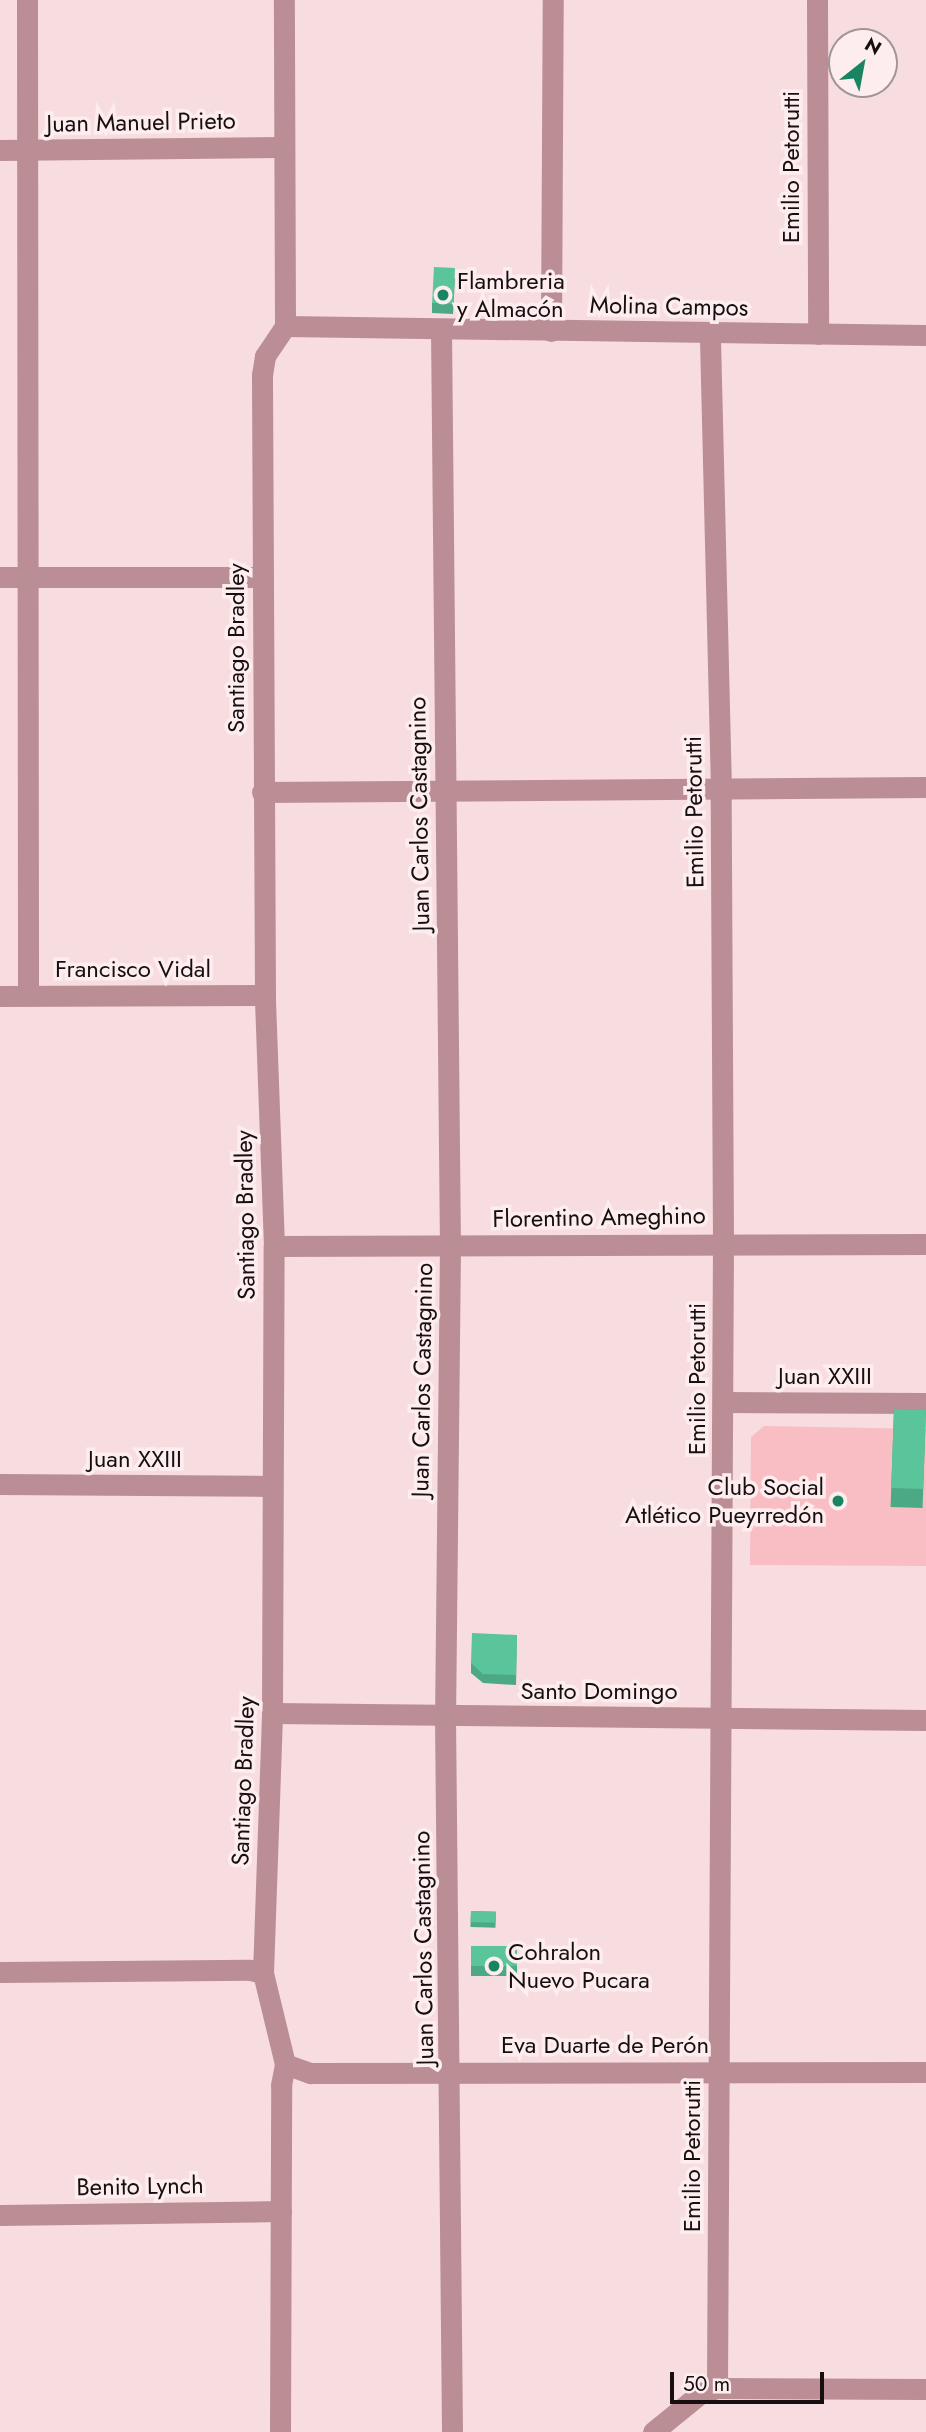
<!DOCTYPE html>
<meta charset="utf-8">
<style>
body{margin:0}
#map{position:relative;width:926px;height:2432px;overflow:hidden;background:#f7dde0;font-family:Jost,sans-serif}
div>[style]{position:absolute}
.green>*{inset:0;background:#f9bdc4}
.minor>*{height:21px;margin:-10.5px;padding:0 10.5px;transform-origin:10.5px;border-radius:10.5px;background:#ba8e94}
.wall>*{inset:0;background:#4da985;transform-origin:0 0}
.building>*{inset:0;background:#5ac59b;transform-origin:0 0}
.dots>*{width:19px;height:19px;translate:-50% -50%;box-sizing:border-box;border:4px solid #fdedef;border-radius:50%}
span{translate:-50% -50%;white-space:nowrap;text-align:center;line-height:1.15;-webkit-text-stroke:7px #fdedef;paint-order:stroke}
.street-label{font-size:24px;color:#160e0f}
.poi-label{font-size:24px;color:#160e0f}
.left{translate:0 -50%;text-align:left}
.right{translate:-100% -50%;text-align:right}
.north{position:absolute;left:828px;top:28px;width:70px;height:70px;box-sizing:border-box;background:#fdedef;border:2px solid #a19495;border-radius:50%;rotate:31deg;font-size:19px;font-weight:700;line-height:28px;text-align:center;color:#160e0f}
.north::after{content:'';display:block;margin:auto;width:24px;height:32px;background:#188461;clip-path:polygon(50% 0,100% 100%,50% 72%,0 100%)}
.scale{position:absolute;left:670px;top:2372px;width:154px;height:32px;box-sizing:border-box;border:4px solid #160e0f;border-top:0;padding-left:9px;font-size:21px;line-height:24px;white-space:nowrap;color:#160e0f;-webkit-text-stroke:5px #fdedef;paint-order:stroke}
</style>
<div id="map">
<div class="green">
<i style="clip-path:polygon(764px 1426px,926px 1429px,926px 1566px,750px 1565px,751px 1437px)"></i>
</div>
<div class="minor">
<i style="left:27px;top:0;width:995px;rotate:89.94deg"></i>
<i style="left:817px;top:0;width:334px;rotate:89.8deg"></i>
<i style="left:0;top:150px;width:282px;rotate:-0.6deg"></i>
<i style="left:285px;top:326px;width:641px;rotate:0.8deg"></i>
<i style="left:441px;top:329px;width:917px;rotate:89.44deg"></i>
<i style="left:450px;top:1246px;width:470px;rotate:90.6deg"></i>
<i style="left:445px;top:1716px;width:716px;rotate:89.44deg"></i>
<i style="left:551px;top:331px;width:331px;rotate:-89.7deg"></i>
<i style="left:0;top:577px;width:262px"></i>
<i style="left:262px;top:792px;width:664px;rotate:-0.43deg"></i>
<i style="left:0;top:996px;width:265px;rotate:-0.2deg"></i>
<i style="left:274px;top:1246px;width:652px;rotate:-0.18deg"></i>
<i style="left:724px;top:1402px;width:202px;rotate:0.3deg"></i>
<i style="left:0;top:1484px;width:269px;rotate:0.4deg"></i>
<i style="left:272px;top:1713px;width:654px;rotate:0.61deg"></i>
<i style="left:0;top:1972px;width:250px;rotate:-0.5deg"></i>
<i style="left:250px;top:1970px;width:13px;rotate:13deg"></i>
<i style="left:285px;top:2064px;width:27px;rotate:20deg"></i>
<i style="left:310px;top:2073px;width:616px;rotate:-0.09deg"></i>
<i style="left:0;top:2215px;width:281px;rotate:-0.8deg"></i>
<i style="left:717px;top:2388px;width:209px;rotate:0.3deg"></i>
<i style="left:280px;top:2432px;width:347px;rotate:-89.8deg"></i>
<i style="left:281px;top:2085px;width:21px;rotate:-79deg"></i>
<i style="left:285px;top:2064px;width:94px;rotate:-103.6deg"></i>
<i style="left:263px;top:1973px;width:260px;rotate:-88deg"></i>
<i style="left:272px;top:1713px;width:467px;rotate:-89.8deg"></i>
<i style="left:274px;top:1246px;width:251px;rotate:-92.1deg"></i>
<i style="left:265px;top:995px;width:620px;rotate:-90.28deg"></i>
<i style="left:262px;top:375px;width:19px;rotate:-81deg"></i>
<i style="left:265px;top:356px;width:36px;rotate:-56deg"></i>
<i style="left:285px;top:326px;width:326px;rotate:-90.2deg"></i>
<i style="left:653px;top:2432px;width:62px;rotate:-39.1deg"></i>
<i style="left:701px;top:2393px;width:17px;rotate:-17deg"></i>
<i style="left:717px;top:2388px;width:1146px;rotate:-89.7deg"></i>
<i style="left:723px;top:1242px;width:453px;rotate:-90.3deg"></i>
<i style="left:721px;top:789px;width:456px;rotate:-91.4deg"></i>
</div>
<div class="wall">
<i style="clip-path:polygon(455px 278px,453px 314px,432px 313px,432px 303px)"></i>
<i style="left:894px;top:1409px;width:32px;height:98px;rotate:2deg"></i>
<i style="clip-path:polygon(517px 1635px,516px 1685px,483px 1683px,471px 1673px,471px 1663px)"></i>
<i style="left:471px;top:1911px;width:25px;height:16px;rotate:2deg"></i>
<i style="left:517px;top:1946px;width:30px;height:46px;rotate:90deg"></i>
</div>
<div class="building">
<i style="left:434px;top:267px;width:21px;height:36px;rotate:3deg"></i>
<i style="left:894px;top:1409px;width:32px;height:79px;rotate:2deg"></i>
<i style="clip-path:polygon(472px 1633px,517px 1635px,516px 1675px,483px 1674px,471px 1663px)"></i>
<i style="left:471px;top:1911px;width:25px;height:11px;rotate:2deg"></i>
<i style="left:517px;top:1946px;width:20px;height:46px;rotate:90deg"></i>
</div>
<div class="dots">
<i style="left:443px;top:295px;background:#188461"></i>
<i style="left:838px;top:1501px;background:#188461"></i>
<i style="left:494px;top:1966px;background:#188461"></i>
</div>
<div class="street-label">
<span style="left:141px;top:122px;rotate:-1deg">Juan Manuel Prieto</span>
<span style="left:791px;top:167px;rotate:-90deg">Emilio Petorutti</span>
<span style="left:669px;top:306px;rotate:1deg">Molina Campos</span>
<span style="left:236px;top:648px;rotate:-90deg">Santiago Bradley</span>
<span style="left:694px;top:812px;rotate:-91deg">Emilio Petorutti</span>
<span style="left:419px;top:814px;rotate:-91deg">Juan Carlos Castagnino</span>
<span style="left:133px;top:969px">Francisco Vidal</span>
<span style="left:245px;top:1215px;rotate:-91deg">Santiago Bradley</span>
<span style="left:599px;top:1217px;rotate:-1deg">Florentino Ameghino</span>
<span style="left:825px;top:1376px">Juan XXIII</span>
<span style="left:697px;top:1379px;rotate:-90deg">Emilio Petorutti</span>
<span style="left:422px;top:1380px;rotate:-89deg">Juan Carlos Castagnino</span>
<span style="left:135px;top:1459px">Juan XXIII</span>
<span style="left:599px;top:1691px">Santo Domingo</span>
<span style="left:243px;top:1781px;rotate:-88deg">Santiago Bradley</span>
<span style="left:423px;top:1948px;rotate:-91deg">Juan Carlos Castagnino</span>
<span style="left:605px;top:2045px">Eva Duarte de Perón</span>
<span style="left:692px;top:2156px;rotate:-90deg">Emilio Petorutti</span>
<span style="left:140px;top:2186px;rotate:-1deg">Benito Lynch</span>
</div>
<div class="poi-label">
<span class="left" style="left:457px;top:295px">Flambreria<br>y Almacón</span>
<span class="right" style="left:824px;top:1501px">Club Social<br>Atlético Pueyrredón</span>
<span class="left" style="left:508px;top:1966px">Cohralon<br>Nuevo Pucara</span>
</div>
<div class="north">N</div>
<div class="scale">50 m</div>
</div>
